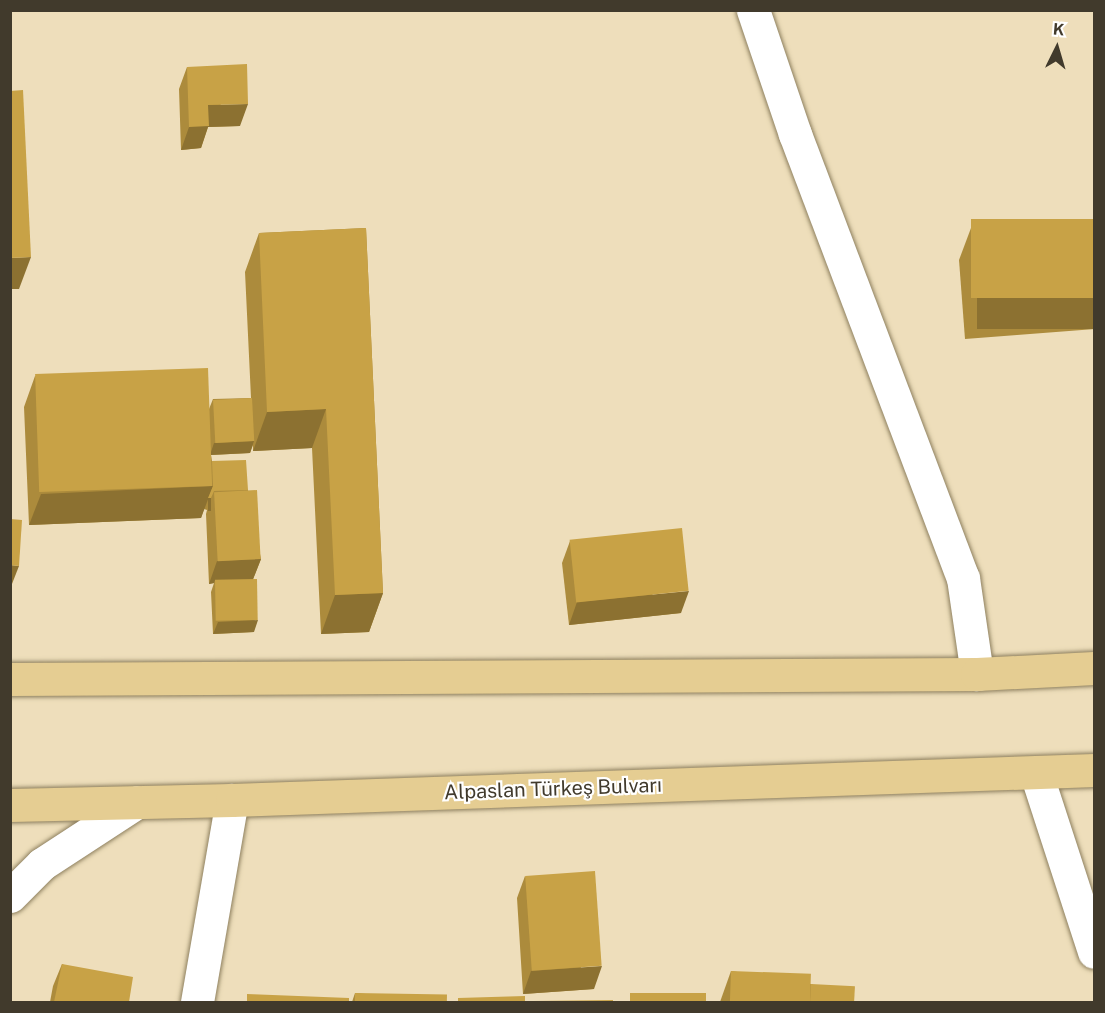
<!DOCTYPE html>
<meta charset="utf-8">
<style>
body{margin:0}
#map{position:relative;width:1105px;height:1013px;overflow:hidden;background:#eedebb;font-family:"Public Sans",sans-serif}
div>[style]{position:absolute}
.roads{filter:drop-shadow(0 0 2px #8e805f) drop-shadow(0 0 2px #8e805f)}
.minor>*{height:33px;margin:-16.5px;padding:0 16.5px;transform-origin:16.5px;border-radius:16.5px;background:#fff}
.major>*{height:33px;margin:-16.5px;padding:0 16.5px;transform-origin:16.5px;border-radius:16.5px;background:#e5cd92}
.wall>*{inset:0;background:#ac8b3c}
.shaded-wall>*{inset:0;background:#8c7131;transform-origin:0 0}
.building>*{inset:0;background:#c8a246;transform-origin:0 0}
span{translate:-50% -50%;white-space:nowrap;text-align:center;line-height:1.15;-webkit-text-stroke:4.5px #fff;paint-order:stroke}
.street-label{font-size:20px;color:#413a2c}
.frame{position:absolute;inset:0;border:12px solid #413a2c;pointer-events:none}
.north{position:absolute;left:1027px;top:18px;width:60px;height:60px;-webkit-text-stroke:4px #fff;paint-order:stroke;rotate:5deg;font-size:16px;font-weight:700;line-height:24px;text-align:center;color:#413a2c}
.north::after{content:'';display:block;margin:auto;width:21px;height:27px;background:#413a2c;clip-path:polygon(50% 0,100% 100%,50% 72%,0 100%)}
</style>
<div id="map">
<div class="roads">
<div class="minor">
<i style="left:753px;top:10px;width:131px;rotate:71.3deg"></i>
<i style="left:795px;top:134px;width:475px;rotate:69.3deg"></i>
<i style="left:963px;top:578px;width:97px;rotate:81.7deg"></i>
<i style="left:1036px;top:773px;width:188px;rotate:72deg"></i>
<i style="left:10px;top:896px;width:45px;rotate:-45deg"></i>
<i style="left:42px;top:864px;width:113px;rotate:-33.1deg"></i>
<i style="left:197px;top:1002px;width:205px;rotate:-80.2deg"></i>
</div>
<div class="major">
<i style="left:10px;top:679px;width:967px;rotate:-0.3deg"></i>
<i style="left:977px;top:674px;width:117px;rotate:-2.9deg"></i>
<i style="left:10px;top:805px;width:222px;rotate:-1.3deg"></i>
<i style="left:232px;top:800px;width:863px;rotate:-1.99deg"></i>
</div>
</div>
<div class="wall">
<i style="clip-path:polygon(187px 67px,240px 126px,208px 127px,201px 148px,181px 150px,179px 89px)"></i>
<i style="clip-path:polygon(1095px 219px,1095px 329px,965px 339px,959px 260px,971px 228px)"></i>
<i style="clip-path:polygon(366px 228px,383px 593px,369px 632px,321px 634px,312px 448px,253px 451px,253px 445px,250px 453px,211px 455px,212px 461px,248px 490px,261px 559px,253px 579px,254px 632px,213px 634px,211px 592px,214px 583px,209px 584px,206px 514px,207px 510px,204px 509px,201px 518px,29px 525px,24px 407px,35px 376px,209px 409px,213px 399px,251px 398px,245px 272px,259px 233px)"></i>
<i style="clip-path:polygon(570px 541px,681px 613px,569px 625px,562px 563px)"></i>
<i style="clip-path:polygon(525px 876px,594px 989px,523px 994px,517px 898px)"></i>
<i style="clip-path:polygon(62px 964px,129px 1002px,50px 1002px,53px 986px)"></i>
<i style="clip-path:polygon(731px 971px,811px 984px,854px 1002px,720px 1002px)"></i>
<i style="clip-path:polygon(355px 993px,447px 1002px,352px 1002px)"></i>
</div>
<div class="shaded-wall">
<i style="clip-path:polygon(248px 104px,240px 126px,208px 127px,201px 148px,181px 150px,189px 127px,208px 105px)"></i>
<i style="clip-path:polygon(31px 257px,19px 289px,10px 289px,10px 258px)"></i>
<i style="left:1095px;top:298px;width:31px;height:118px;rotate:90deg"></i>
<i style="clip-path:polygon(326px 409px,312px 448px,253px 451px,267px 412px)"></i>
<i style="clip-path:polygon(254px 441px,250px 453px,210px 455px,214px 443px)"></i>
<i style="clip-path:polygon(213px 486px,201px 518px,29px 525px,41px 494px)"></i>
<i style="left:208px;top:498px;width:3px;height:13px"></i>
<i style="clip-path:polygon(261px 559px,252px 582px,215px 580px,214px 583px,209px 584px,217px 561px)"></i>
<i style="clip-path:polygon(10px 565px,19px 566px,10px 589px)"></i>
<i style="clip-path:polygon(689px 591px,681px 613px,569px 625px,577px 602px)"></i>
<i style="clip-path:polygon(383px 593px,369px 632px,321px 634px,335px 595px)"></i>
<i style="clip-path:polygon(258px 620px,254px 632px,213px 634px,218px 622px)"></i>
<i style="clip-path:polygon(602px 966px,594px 989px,523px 994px,531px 971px)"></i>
</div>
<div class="building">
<i style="clip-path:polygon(247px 64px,248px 104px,208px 105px,209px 126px,189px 127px,187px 67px)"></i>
<i style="clip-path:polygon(23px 90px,31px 257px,10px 258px,10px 91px)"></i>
<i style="left:1095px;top:219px;width:79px;height:124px;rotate:90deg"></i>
<i style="clip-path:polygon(366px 228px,383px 593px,335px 595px,326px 409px,267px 412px,259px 233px)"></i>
<i style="left:208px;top:368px;width:118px;height:173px;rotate:88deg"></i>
<i style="left:252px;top:398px;width:43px;height:39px;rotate:87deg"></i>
<i style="clip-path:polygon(246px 460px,248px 490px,214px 491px,211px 498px,208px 498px,213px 486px,212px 461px)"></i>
<i style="left:257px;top:490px;width:69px;height:43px;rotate:87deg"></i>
<i style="clip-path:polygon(10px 519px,22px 520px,19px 566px,10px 565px)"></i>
<i style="left:682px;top:528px;width:63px;height:113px;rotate:84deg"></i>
<i style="left:257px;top:579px;width:41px;height:42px;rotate:89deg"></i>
<i style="left:595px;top:871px;width:95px;height:70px;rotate:86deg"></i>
<i style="clip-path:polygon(62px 964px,133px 977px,129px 1002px,54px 1002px)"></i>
<i style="left:731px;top:971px;width:80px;height:31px;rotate:2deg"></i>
<i style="left:811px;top:984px;width:44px;height:18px;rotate:3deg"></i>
<i style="left:355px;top:993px;width:92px;height:9px;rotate:1deg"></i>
<i style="left:706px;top:993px;width:9px;height:76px;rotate:90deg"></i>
<i style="clip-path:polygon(247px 994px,349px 998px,349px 1002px,247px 1002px)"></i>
<i style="clip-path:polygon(525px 996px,525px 1002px,458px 1002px,458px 998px)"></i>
<i style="clip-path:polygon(613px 1000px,613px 1002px,533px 1002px,533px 1001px)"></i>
</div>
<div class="street-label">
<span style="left:553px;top:789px;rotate:-2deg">Alpaslan Türkeş Bulvarı</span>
</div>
<div class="frame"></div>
<div class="north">K</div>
</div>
